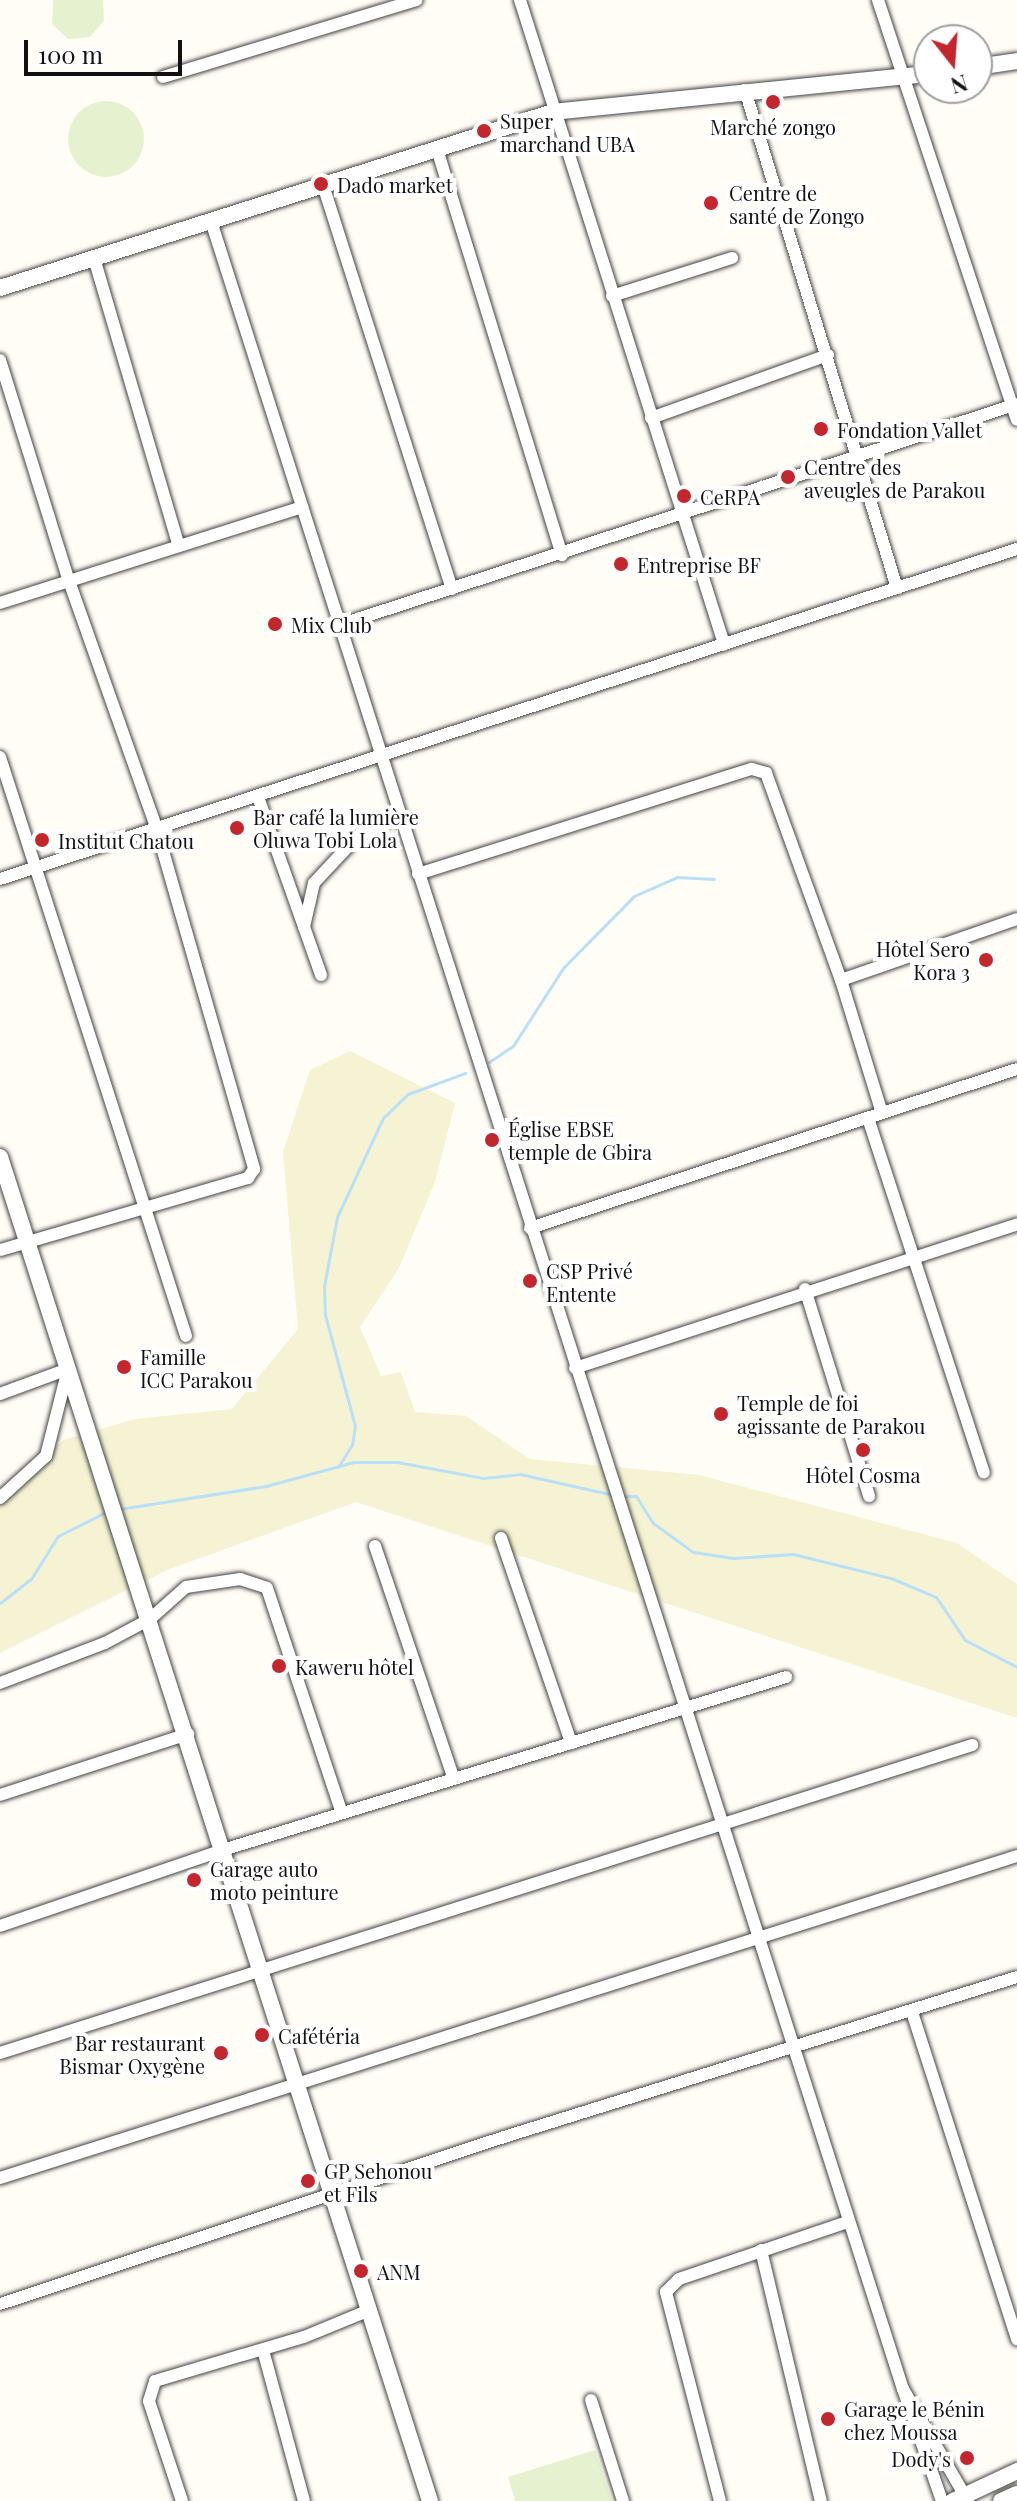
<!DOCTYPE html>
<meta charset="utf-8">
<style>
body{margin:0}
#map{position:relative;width:1017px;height:2501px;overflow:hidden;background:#fffdf5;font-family:"Playfair Display",serif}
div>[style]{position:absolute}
.farmland>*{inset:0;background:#f6f3d4}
.pitch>*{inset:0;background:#e6f2cf}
.round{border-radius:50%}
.stream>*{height:3px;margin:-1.5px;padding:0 1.5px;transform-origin:1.5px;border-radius:1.5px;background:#b9e0f7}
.roads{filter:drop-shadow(0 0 2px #444) drop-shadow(0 0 2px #444)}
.minor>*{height:12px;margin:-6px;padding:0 6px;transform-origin:6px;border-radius:6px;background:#fff}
.tertiary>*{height:16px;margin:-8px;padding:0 8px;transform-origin:8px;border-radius:8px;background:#fff}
.dots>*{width:22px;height:22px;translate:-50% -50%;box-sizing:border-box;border:4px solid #fff;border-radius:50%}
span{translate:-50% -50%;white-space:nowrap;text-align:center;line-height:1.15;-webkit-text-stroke:8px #fff;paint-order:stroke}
.poi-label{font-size:20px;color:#111}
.left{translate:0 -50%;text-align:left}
.right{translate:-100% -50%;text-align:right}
.north{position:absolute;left:913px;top:24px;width:80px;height:80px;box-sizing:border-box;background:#fff;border:2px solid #a0a0a0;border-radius:50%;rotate:163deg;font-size:22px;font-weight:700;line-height:32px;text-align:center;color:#111}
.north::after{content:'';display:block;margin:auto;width:28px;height:36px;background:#c4262e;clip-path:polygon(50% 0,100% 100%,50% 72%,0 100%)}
.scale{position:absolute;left:24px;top:40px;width:158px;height:36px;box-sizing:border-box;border:4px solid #111;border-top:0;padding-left:10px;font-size:24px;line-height:28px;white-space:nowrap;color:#111;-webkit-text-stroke:6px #fff;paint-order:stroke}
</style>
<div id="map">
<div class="farmland">
<i style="clip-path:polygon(350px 1051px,455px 1103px,435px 1182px,399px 1268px,360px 1327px,381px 1376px,401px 1372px,415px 1412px,466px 1416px,530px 1459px,699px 1475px,957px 1543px,1017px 1584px,1017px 1718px,356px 1502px,167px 1570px,0 1653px,0 1504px,63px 1440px,135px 1419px,232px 1409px,298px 1329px,283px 1152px,310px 1070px)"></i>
</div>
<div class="pitch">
<i style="clip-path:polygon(53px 0,103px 0,104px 21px,90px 37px,68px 39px,52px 24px)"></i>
<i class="round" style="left:68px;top:101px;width:76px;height:76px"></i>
<i style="clip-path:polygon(595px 2450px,612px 2501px,515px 2501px,508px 2477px)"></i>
</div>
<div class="stream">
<i style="left:489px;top:1062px;width:29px;rotate:-34deg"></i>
<i style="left:513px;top:1046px;width:93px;rotate:-57.3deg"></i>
<i style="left:563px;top:968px;width:101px;rotate:-45.4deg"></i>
<i style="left:634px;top:896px;width:47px;rotate:-23.8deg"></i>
<i style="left:677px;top:877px;width:37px;rotate:3deg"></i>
<i style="left:338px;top:1467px;width:26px;rotate:-58deg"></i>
<i style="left:352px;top:1445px;width:19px;rotate:-81deg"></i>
<i style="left:355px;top:1426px;width:115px;rotate:-105.1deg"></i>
<i style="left:325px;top:1315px;width:29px;rotate:-92deg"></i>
<i style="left:324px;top:1286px;width:70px;rotate:-79.3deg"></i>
<i style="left:337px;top:1217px;width:109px;rotate:-65.1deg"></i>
<i style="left:383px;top:1118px;width:35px;rotate:-44deg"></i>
<i style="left:408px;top:1094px;width:61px;rotate:-20.2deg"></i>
<i style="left:622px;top:1496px;width:14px"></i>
<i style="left:636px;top:1496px;width:32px;rotate:58deg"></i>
<i style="left:653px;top:1523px;width:49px;rotate:35.9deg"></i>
<i style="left:693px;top:1552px;width:41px;rotate:8.3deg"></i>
<i style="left:734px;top:1558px;width:59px;rotate:-3.9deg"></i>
<i style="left:793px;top:1554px;width:101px;rotate:13.8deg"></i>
<i style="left:891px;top:1578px;width:49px;rotate:22.9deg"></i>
<i style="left:936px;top:1597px;width:52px;rotate:56deg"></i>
<i style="left:965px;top:1640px;width:59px;rotate:27.4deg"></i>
<i style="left:119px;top:1509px;width:149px;rotate:-8.9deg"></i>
<i style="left:266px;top:1486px;width:91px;rotate:-15.3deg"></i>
<i style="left:354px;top:1462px;width:43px"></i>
<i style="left:397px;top:1462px;width:87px;rotate:10.5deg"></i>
<i style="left:483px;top:1478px;width:37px;rotate:-6deg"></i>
<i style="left:520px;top:1474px;width:96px;rotate:12.6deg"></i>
<i style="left:0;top:1603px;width:39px;rotate:-38deg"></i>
<i style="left:31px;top:1579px;width:51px;rotate:-57.9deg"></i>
<i style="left:58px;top:1536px;width:56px;rotate:-26.6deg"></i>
</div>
<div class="roads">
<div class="minor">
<i style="left:520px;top:0;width:676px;rotate:72.42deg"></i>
<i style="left:878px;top:0;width:442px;rotate:71.7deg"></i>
<i style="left:163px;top:77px;width:265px;rotate:-16.9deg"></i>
<i style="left:745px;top:90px;width:521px;rotate:73.03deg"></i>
<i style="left:437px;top:149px;width:425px;rotate:72.9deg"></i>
<i style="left:323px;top:185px;width:424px;rotate:72.3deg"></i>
<i style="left:211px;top:221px;width:2276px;rotate:72.3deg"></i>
<i style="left:94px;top:258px;width:300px;rotate:73.6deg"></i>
<i style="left:612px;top:296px;width:126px;rotate:-17.6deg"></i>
<i style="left:0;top:360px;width:232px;rotate:72.7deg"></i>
<i style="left:69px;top:581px;width:264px;rotate:70.5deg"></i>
<i style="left:157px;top:830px;width:353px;rotate:74deg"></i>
<i style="left:254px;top:1169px;width:11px;rotate:124deg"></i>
<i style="left:248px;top:1178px;width:258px;rotate:163.8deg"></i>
<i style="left:651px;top:418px;width:188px;rotate:-19.6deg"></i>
<i style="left:0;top:603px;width:317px;rotate:-17.6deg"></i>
<i style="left:339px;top:625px;width:713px;rotate:-18.05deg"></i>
<i style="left:0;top:757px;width:608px;rotate:72.19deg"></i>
<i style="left:258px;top:797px;width:189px;rotate:70.5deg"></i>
<i style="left:418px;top:874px;width:350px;rotate:-17.5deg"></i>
<i style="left:752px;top:769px;width:15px;rotate:16deg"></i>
<i style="left:766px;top:773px;width:220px;rotate:70.1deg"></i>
<i style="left:841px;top:980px;width:139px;rotate:72.9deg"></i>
<i style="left:0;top:879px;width:1069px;rotate:-17.98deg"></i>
<i style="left:304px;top:927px;width:45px;rotate:-77.2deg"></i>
<i style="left:314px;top:883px;width:60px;rotate:-47deg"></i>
<i style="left:355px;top:839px;width:50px;rotate:-28.6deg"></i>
<i style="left:841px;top:980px;width:186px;rotate:-19.1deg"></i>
<i style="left:868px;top:1118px;width:373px;rotate:71.9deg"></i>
<i style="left:530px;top:1228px;width:512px;rotate:-18.08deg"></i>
<i style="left:805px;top:1289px;width:217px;rotate:72.8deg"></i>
<i style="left:575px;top:1368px;width:465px;rotate:-18deg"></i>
<i style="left:0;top:1394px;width:72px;rotate:-20.2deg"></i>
<i style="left:0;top:1498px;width:62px;rotate:-42.4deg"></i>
<i style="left:46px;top:1456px;width:90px;rotate:-75.8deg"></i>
<i style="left:501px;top:1538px;width:217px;rotate:71.1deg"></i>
<i style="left:375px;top:1546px;width:246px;rotate:71.3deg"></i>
<i style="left:0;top:1683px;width:112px;rotate:-20.9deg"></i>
<i style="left:105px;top:1643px;width:51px;rotate:-28.1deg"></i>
<i style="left:150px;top:1619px;width:48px;rotate:-41.6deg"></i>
<i style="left:186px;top:1587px;width:55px;rotate:-8.4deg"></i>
<i style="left:240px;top:1579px;width:28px;rotate:18deg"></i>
<i style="left:267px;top:1588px;width:237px;rotate:71.6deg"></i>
<i style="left:0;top:1795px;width:198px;rotate:-18deg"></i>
<i style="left:0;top:1926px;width:239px;rotate:-18.8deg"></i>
<i style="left:226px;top:1849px;width:586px;rotate:-17.07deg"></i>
<i style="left:912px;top:2012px;width:344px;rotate:72.2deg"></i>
<i style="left:0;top:2053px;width:1020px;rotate:-17.58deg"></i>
<i style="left:0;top:2178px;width:1067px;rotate:-17.57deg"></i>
<i style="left:761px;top:2250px;width:258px;rotate:76.6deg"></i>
<i style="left:0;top:2304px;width:531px;rotate:-18.33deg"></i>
<i style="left:504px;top:2137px;width:537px;rotate:-17.32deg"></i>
<i style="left:263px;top:2350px;width:156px;rotate:74.8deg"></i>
<i style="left:591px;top:2400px;width:106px;rotate:72.4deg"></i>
<i style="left:182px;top:2501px;width:105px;rotate:-108.3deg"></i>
<i style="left:149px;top:2401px;width:21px;rotate:-73deg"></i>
<i style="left:155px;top:2381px;width:155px;rotate:-16.5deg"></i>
<i style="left:304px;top:2337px;width:68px;rotate:-22.4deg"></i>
<i style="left:720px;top:2501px;width:216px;rotate:-104.5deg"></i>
<i style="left:666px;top:2292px;width:18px;rotate:-45deg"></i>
<i style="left:679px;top:2279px;width:177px;rotate:-18.7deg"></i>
<i style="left:942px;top:2501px;width:119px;rotate:-109.2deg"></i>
<i style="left:903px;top:2389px;width:129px;rotate:59.9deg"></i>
</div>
<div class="tertiary">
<i style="left:977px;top:67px;width:40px;rotate:-8.5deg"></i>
<i style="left:0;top:288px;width:580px;rotate:-17.65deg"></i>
<i style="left:553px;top:112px;width:378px;rotate:-5.8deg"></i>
<i style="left:0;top:1157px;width:1411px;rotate:72.26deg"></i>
<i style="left:953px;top:2501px;width:71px;rotate:-25.1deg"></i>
<i style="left:1001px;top:2501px;width:17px;rotate:-24deg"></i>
</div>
</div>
<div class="dots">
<i style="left:773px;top:102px;background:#c4262e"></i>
<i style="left:484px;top:131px;background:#c4262e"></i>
<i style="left:321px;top:184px;background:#c4262e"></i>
<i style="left:711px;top:203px;background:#c4262e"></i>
<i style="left:821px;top:429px;background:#c4262e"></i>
<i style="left:788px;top:477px;background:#c4262e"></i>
<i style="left:684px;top:496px;background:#c4262e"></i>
<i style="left:621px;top:564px;background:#c4262e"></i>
<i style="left:275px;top:624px;background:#c4262e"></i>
<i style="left:237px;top:828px;background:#c4262e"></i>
<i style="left:42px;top:840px;background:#c4262e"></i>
<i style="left:986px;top:960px;background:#c4262e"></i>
<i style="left:492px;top:1140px;background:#c4262e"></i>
<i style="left:530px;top:1281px;background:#c4262e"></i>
<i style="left:124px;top:1367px;background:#c4262e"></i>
<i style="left:721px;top:1414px;background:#c4262e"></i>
<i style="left:863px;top:1450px;background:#c4262e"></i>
<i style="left:279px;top:1666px;background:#c4262e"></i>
<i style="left:194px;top:1880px;background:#c4262e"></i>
<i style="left:262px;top:2035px;background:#c4262e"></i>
<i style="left:221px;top:2053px;background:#c4262e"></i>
<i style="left:308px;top:2181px;background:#c4262e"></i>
<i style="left:361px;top:2271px;background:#c4262e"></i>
<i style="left:828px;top:2419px;background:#c4262e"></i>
<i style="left:967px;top:2458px;background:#c4262e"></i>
</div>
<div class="poi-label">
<span class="left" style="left:500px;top:132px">Super<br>marchand UBA</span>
<span style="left:773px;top:126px">Marché zongo</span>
<span class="left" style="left:337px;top:184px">Dado market</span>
<span class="left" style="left:729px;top:204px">Centre de<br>santé de Zongo</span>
<span class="left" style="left:837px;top:429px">Fondation Vallet</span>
<span class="left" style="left:804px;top:478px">Centre des<br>aveugles de Parakou</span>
<span class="left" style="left:700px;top:496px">CeRPA</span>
<span class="left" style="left:637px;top:564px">Entreprise BF</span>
<span class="left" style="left:291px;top:624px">Mix Club</span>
<span class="left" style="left:253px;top:828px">Bar café la lumière<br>Oluwa Tobi Lola</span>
<span class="left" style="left:58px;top:840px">Institut Chatou</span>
<span class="right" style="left:970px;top:960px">Hôtel Sero<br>Kora 3</span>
<span class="left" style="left:508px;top:1140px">Église EBSE<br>temple de Gbira</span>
<span class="left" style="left:546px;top:1282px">CSP Privé<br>Entente</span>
<span class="left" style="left:140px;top:1368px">Famille<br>ICC Parakou</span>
<span class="left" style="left:737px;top:1414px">Temple de foi<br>agissante de Parakou</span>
<span style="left:863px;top:1474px">Hôtel Cosma</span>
<span class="left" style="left:295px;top:1666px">Kaweru hôtel</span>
<span class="left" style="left:210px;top:1880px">Garage auto<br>moto peinture</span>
<span class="left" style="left:278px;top:2035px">Cafétéria</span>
<span class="right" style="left:205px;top:2054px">Bar restaurant<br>Bismar Oxygène</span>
<span class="left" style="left:324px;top:2182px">GP Sehonou<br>et Fils</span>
<span class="left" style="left:377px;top:2271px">ANM</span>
<span class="left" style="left:844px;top:2420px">Garage le Bénin<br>chez Moussa</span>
<span class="right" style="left:951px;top:2458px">Dody's</span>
</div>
<div class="north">N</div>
<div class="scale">100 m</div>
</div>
